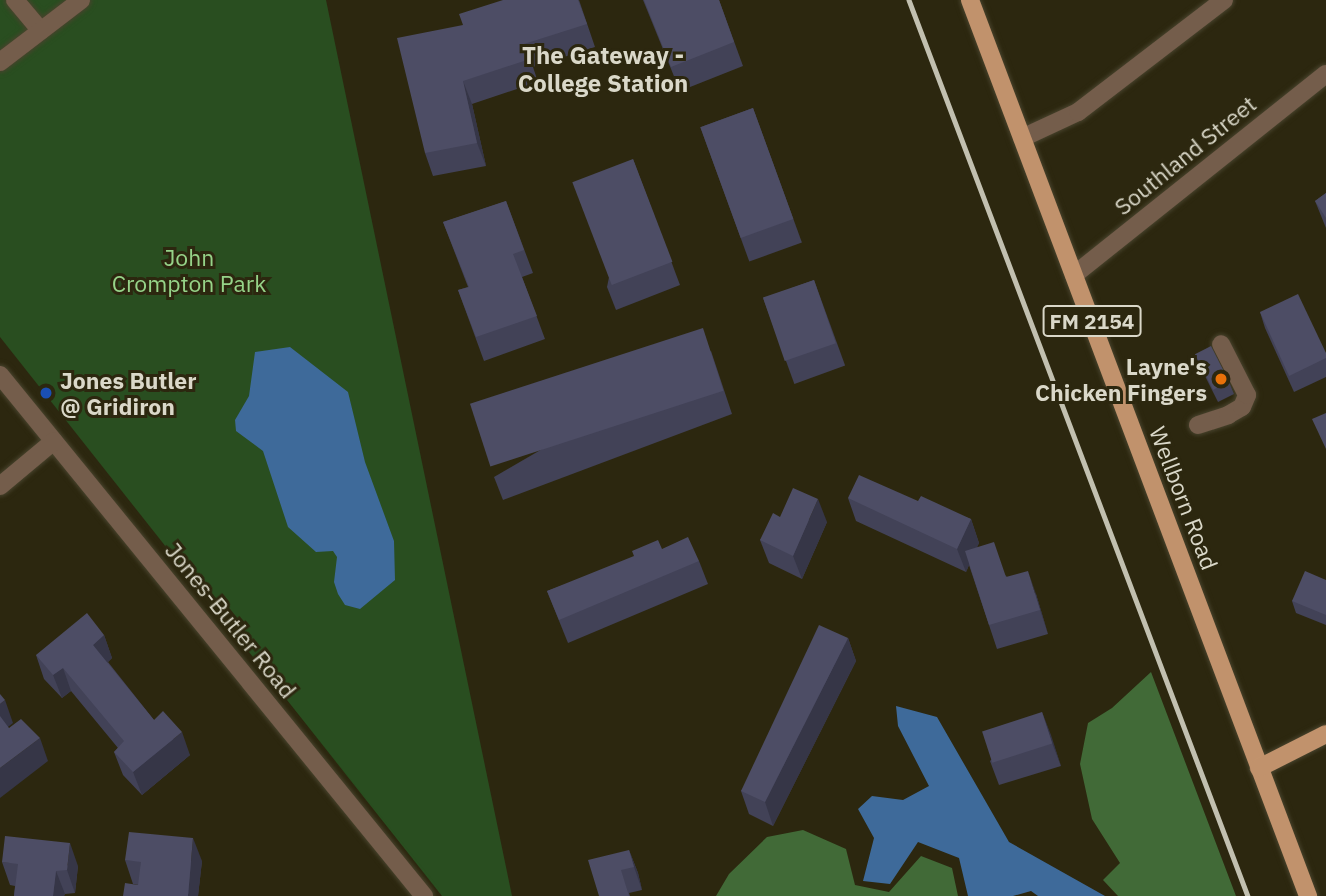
<!DOCTYPE html>
<style>
body{margin:0}
#map{position:relative;width:1326px;height:896px;overflow:hidden;background:#2c270f;font-family:"IBM Plex Sans",sans-serif}
div>[style]{position:absolute}
.green>*{inset:0;background:#294e20}
.forest>*{inset:0;background:#416a37}
.water>*{inset:0;background:#3e6a9a}
.roads{filter:drop-shadow(0 0 2px #48432d) drop-shadow(0 0 2px #48432d)}
.minor>*{height:18px;margin:-9px;padding:0 9px;transform-origin:9px;border-radius:9px;background:#745d4b}
.major>*{height:18px;margin:-9px;padding:0 9px;transform-origin:9px;border-radius:9px;background:#c1926c}
.rail>*{height:4.5px;margin:-2.25px;padding:0 2.25px;transform-origin:2.25px;border-radius:2.25px;background:#c2c0b0}
.wall>*{inset:0;background:#424257;transform-origin:0 0}
.shaded-wall>*{inset:0;background:#363647}
.building>*{inset:0;background:#4d4d65;transform-origin:0 0}
.dots>*{width:19px;height:19px;translate:-50% -50%;box-sizing:border-box;border:4px solid #2c270f;border-radius:50%}
span{translate:-50% -50%;white-space:nowrap;text-align:center;line-height:1.15;-webkit-text-stroke:6px #2c270f;paint-order:stroke}
.shield-label span{padding:2px 5px;background:#2c270f;border:2px solid;border-radius:5px;-webkit-text-stroke-width:0}
.shield-label{font-size:21px;color:#dad8c9;font-weight:700}
.street-label{font-size:23px;color:#dad8c9}
.park-label{font-size:23px;color:#96d388}
.poi-label{font-size:23px;color:#dad8c9;font-weight:700}
.right{translate:-100% -50%;text-align:right}
.left{translate:0 -50%;text-align:left}
.neighbourhood-label{font-size:24px;color:#dad8c9;font-weight:700}
</style>
<div id="map">
<div class="green">
<i style="clip-path:polygon(0 0,326px 0,512px 896px,442px 896px,0 337px)"></i>
</div>
<div class="forest">
<i style="clip-path:polygon(1151px 672px,1236px 896px,1118px 896px,1103px 880px,1120px 863px,1092px 819px,1080px 764px,1088px 723px,1112px 708px)"></i>
<i style="clip-path:polygon(803px 830px,846px 849px,855px 885px,889px 892px,921px 856px,952px 868px,958px 896px,716px 896px,729px 874px,767px 837px)"></i>
</div>
<div class="water">
<i style="clip-path:polygon(290px 347px,348px 392px,365px 462px,394px 541px,395px 580px,360px 609px,345px 605px,338px 594px,334px 582px,337px 557px,333px 551px,316px 552px,288px 527px,263px 451px,236px 431px,235px 420px,249px 396px,255px 352px)"></i>
<i style="clip-path:polygon(896px 706px,937px 717px,1009px 842px,1105px 896px,1038px 896px,1031px 891px,1013px 896px,968px 896px,959px 858px,918px 842px,890px 884px,863px 881px,874px 838px,858px 809px,872px 796px,903px 800px,929px 786px,898px 726px)"></i>
</div>
<div class="roads">
<div class="minor">
<i style="left:15px;top:0;width:40px;rotate:50deg"></i>
<i style="left:0;top:62px;width:102px;rotate:-37.4deg"></i>
<i style="left:1022px;top:138px;width:62px;rotate:-24.9deg"></i>
<i style="left:1078px;top:112px;width:184px;rotate:-37.5deg"></i>
<i style="left:1074px;top:275px;width:322px;rotate:-38.6deg"></i>
<i style="left:0;top:375px;width:672px;rotate:50.86deg"></i>
<i style="left:1198px;top:425px;width:32px;rotate:-18deg"></i>
<i style="left:1228px;top:415px;width:16px;rotate:-30deg"></i>
<i style="left:1242px;top:407px;width:13px;rotate:-67deg"></i>
<i style="left:1247px;top:395px;width:57px;rotate:-117deg"></i>
<i style="left:0;top:486px;width:70px;rotate:-39.8deg"></i>
</div>
<div class="major">
<i style="left:970px;top:0;width:958px;rotate:69.33deg"></i>
<i style="left:1259px;top:768px;width:75px;rotate:-26.9deg"></i>
</div>
</div>
<div class="rail">
<i style="left:909px;top:0;width:958px;rotate:69.28deg"></i>
</div>
<div class="wall">
<i style="clip-path:polygon(579px 0,595px 47px,533px 67px,538px 82px,472px 104px,486px 166px,433px 176px,425px 153px,463px 25px)"></i>
<i style="clip-path:polygon(643px 0,719px 0,743px 66px,680px 91px)"></i>
<i style="left:753px;top:108px;width:143px;height:56px;rotate:70deg"></i>
<i style="clip-path:polygon(633px 159px,680px 285px,616px 310px,607px 287px)"></i>
<i style="clip-path:polygon(1326px 193px,1326px 228px,1315px 201px)"></i>
<i style="clip-path:polygon(506px 201px,533px 273px,522px 277px,545px 339px,484px 361px,458px 290px,468px 287px,443px 222px)"></i>
<i style="left:814px;top:280px;width:91px;height:54px;rotate:70deg"></i>
<i style="clip-path:polygon(1260px 312px,1326px 353px,1326px 377px,1294px 392px,1265px 328px)"></i>
<i style="clip-path:polygon(711px 351px,732px 414px,503px 500px,494px 477px)"></i>
<i style="clip-path:polygon(1195px 354px,1229px 382px,1234px 394px,1218px 402px,1200px 366px)"></i>
<i style="clip-path:polygon(848px 498px,918px 501px,971px 519px,979px 543px,977px 547px,1007px 577px,1036px 594px,1048px 634px,997px 649px,969px 565px,966px 572px,856px 521px)"></i>
<i style="clip-path:polygon(780px 517px,827px 522px,802px 579px,769px 563px,760px 540px)"></i>
<i style="clip-path:polygon(662px 549px,699px 561px,708px 584px,568px 643px,547px 591px)"></i>
<i style="clip-path:polygon(1326px 580px,1326px 625px,1296px 613px,1292px 601px)"></i>
<i style="clip-path:polygon(104px 635px,112px 658px,108px 662px,154px 720px,190px 755px,142px 795px,123px 775px,114px 752px,118px 748px,71px 691px,62px 698px,44px 679px,36px 655px)"></i>
<i style="clip-path:polygon(848px 638px,856px 661px,773px 826px,749px 814px,741px 791px)"></i>
<i style="clip-path:polygon(1042px 712px,1061px 766px,999px 785px,990px 761px)"></i>
<i style="clip-path:polygon(629px 850px,638px 873px,642px 890px,629px 893px,630px 896px,599px 896px)"></i>
<i style="clip-path:polygon(125px 860px,202px 861px,198px 896px,133px 884px)"></i>
<i style="clip-path:polygon(2px 862px,78px 866px,75px 893px,65px 894px,64px 896px,14px 896px,15px 886px,10px 885px)"></i>
</div>
<div class="shaded-wall">
<i style="clip-path:polygon(463px 81px,472px 104px,486px 166px,477px 143px)"></i>
<i style="clip-path:polygon(818px 499px,827px 522px,802px 579px,793px 556px)"></i>
<i style="clip-path:polygon(971px 519px,979px 543px,966px 572px,957px 549px)"></i>
<i style="clip-path:polygon(1028px 571px,1036px 594px,1048px 634px,1040px 610px)"></i>
<i style="clip-path:polygon(104px 635px,112px 658px,102px 668px,93px 645px)"></i>
<i style="clip-path:polygon(848px 638px,856px 661px,773px 826px,765px 802px)"></i>
<i style="clip-path:polygon(63px 668px,71px 691px,62px 698px,53px 675px)"></i>
<i style="clip-path:polygon(5px 700px,13px 723px,3px 731px,0 723px,0 704px)"></i>
<i style="clip-path:polygon(1042px 712px,1051px 735px,1061px 766px,1052px 743px)"></i>
<i style="clip-path:polygon(182px 732px,190px 755px,142px 795px,133px 772px)"></i>
<i style="clip-path:polygon(40px 738px,48px 761px,0 798px,0 768px)"></i>
<i style="clip-path:polygon(193px 838px,202px 861px,198px 896px,188px 896px)"></i>
<i style="clip-path:polygon(70px 843px,78px 866px,75px 893px,67px 870px)"></i>
<i style="clip-path:polygon(629px 850px,638px 873px,642px 890px,634px 867px)"></i>
<i style="clip-path:polygon(56px 871px,65px 894px,64px 896px,53px 896px)"></i>
</div>
<div class="building">
<i style="clip-path:polygon(503px 0,578px 0,587px 24px,524px 44px,530px 59px,463px 81px,477px 143px,425px 153px,397px 38px,463px 25px,459px 14px)"></i>
<i style="clip-path:polygon(644px 0,719px 0,734px 42px,671px 67px)"></i>
<i style="left:753px;top:108px;width:118px;height:56px;rotate:70deg"></i>
<i style="left:633px;top:159px;width:110px;height:65px;rotate:69deg"></i>
<i style="clip-path:polygon(1326px 193px,1326px 218px,1315px 201px)"></i>
<i style="clip-path:polygon(506px 201px,524px 250px,513px 254px,537px 316px,476px 337px,458px 290px,469px 287px,443px 222px)"></i>
<i style="left:814px;top:280px;width:67px;height:54px;rotate:71deg"></i>
<i style="clip-path:polygon(1298px 294px,1326px 353px,1326px 358px,1289px 376px,1260px 312px)"></i>
<i style="left:703px;top:328px;width:66px;height:245px;rotate:72deg"></i>
<i style="left:1211px;top:346px;width:40px;height:18px;rotate:63deg"></i>
<i style="clip-path:polygon(1326px 413px,1326px 449px,1312px 419px)"></i>
<i style="clip-path:polygon(859px 475px,918px 501px,921px 496px,971px 519px,957px 549px,848px 498px)"></i>
<i style="clip-path:polygon(793px 488px,818px 499px,793px 556px,760px 540px,773px 513px,780px 517px)"></i>
<i style="clip-path:polygon(688px 537px,699px 561px,559px 620px,547px 591px,634px 556px,632px 551px,658px 540px,662px 549px)"></i>
<i style="clip-path:polygon(994px 542px,1006px 577px,1028px 571px,1040px 610px,989px 625px,965px 551px)"></i>
<i style="clip-path:polygon(1305px 571px,1326px 580px,1326px 615px,1292px 601px)"></i>
<i style="clip-path:polygon(87px 613px,104px 635px,93px 645px,154px 720px,163px 711px,182px 732px,133px 772px,114px 752px,124px 741px,63px 668px,53px 675px,36px 655px)"></i>
<i style="clip-path:polygon(819px 625px,848px 638px,765px 802px,741px 791px)"></i>
<i style="clip-path:polygon(0 694px,5px 700px,0 704px)"></i>
<i style="left:1042px;top:712px;width:33px;height:63px;rotate:72deg"></i>
<i style="clip-path:polygon(0 716px,9px 728px,21px 719px,40px 738px,0 768px)"></i>
<i style="clip-path:polygon(129px 832px,193px 838px,188px 896px,123px 896px,125px 883px,138px 885px,141px 862px,125px 860px)"></i>
<i style="clip-path:polygon(5px 836px,70px 843px,67px 870px,56px 871px,53px 896px,14px 896px,18px 864px,2px 862px)"></i>
<i style="clip-path:polygon(629px 850px,634px 867px,621px 870px,629px 896px,599px 896px,588px 860px)"></i>
</div>
<div class="dots">
<i style="left:1221px;top:379px;background:#e8710a"></i>
<i style="left:46px;top:393px;background:#1a4fb4"></i>
</div>
<div class="shield-label">
<span style="left:1092px;top:321px">FM 2154</span>
</div>
<div class="street-label">
<span style="left:1185px;top:155px;rotate:-39deg">Southland Street</span>
<span style="left:1184px;top:498px;rotate:69deg">Wellborn Road</span>
<span style="left:231px;top:620px;rotate:51deg">Jones-Butler Road</span>
</div>
<div class="park-label">
<span style="left:189px;top:270px">John<br>Crompton Park</span>
</div>
<div class="poi-label">
<span class="right" style="left:1207px;top:379px">Layne's<br>Chicken Fingers</span>
<span class="left" style="left:60px;top:393px">Jones Butler<br>@ Gridiron</span>
</div>
<div class="neighbourhood-label">
<span style="left:603px;top:70px">The Gateway -<br>College Station</span>
</div>
</div>
